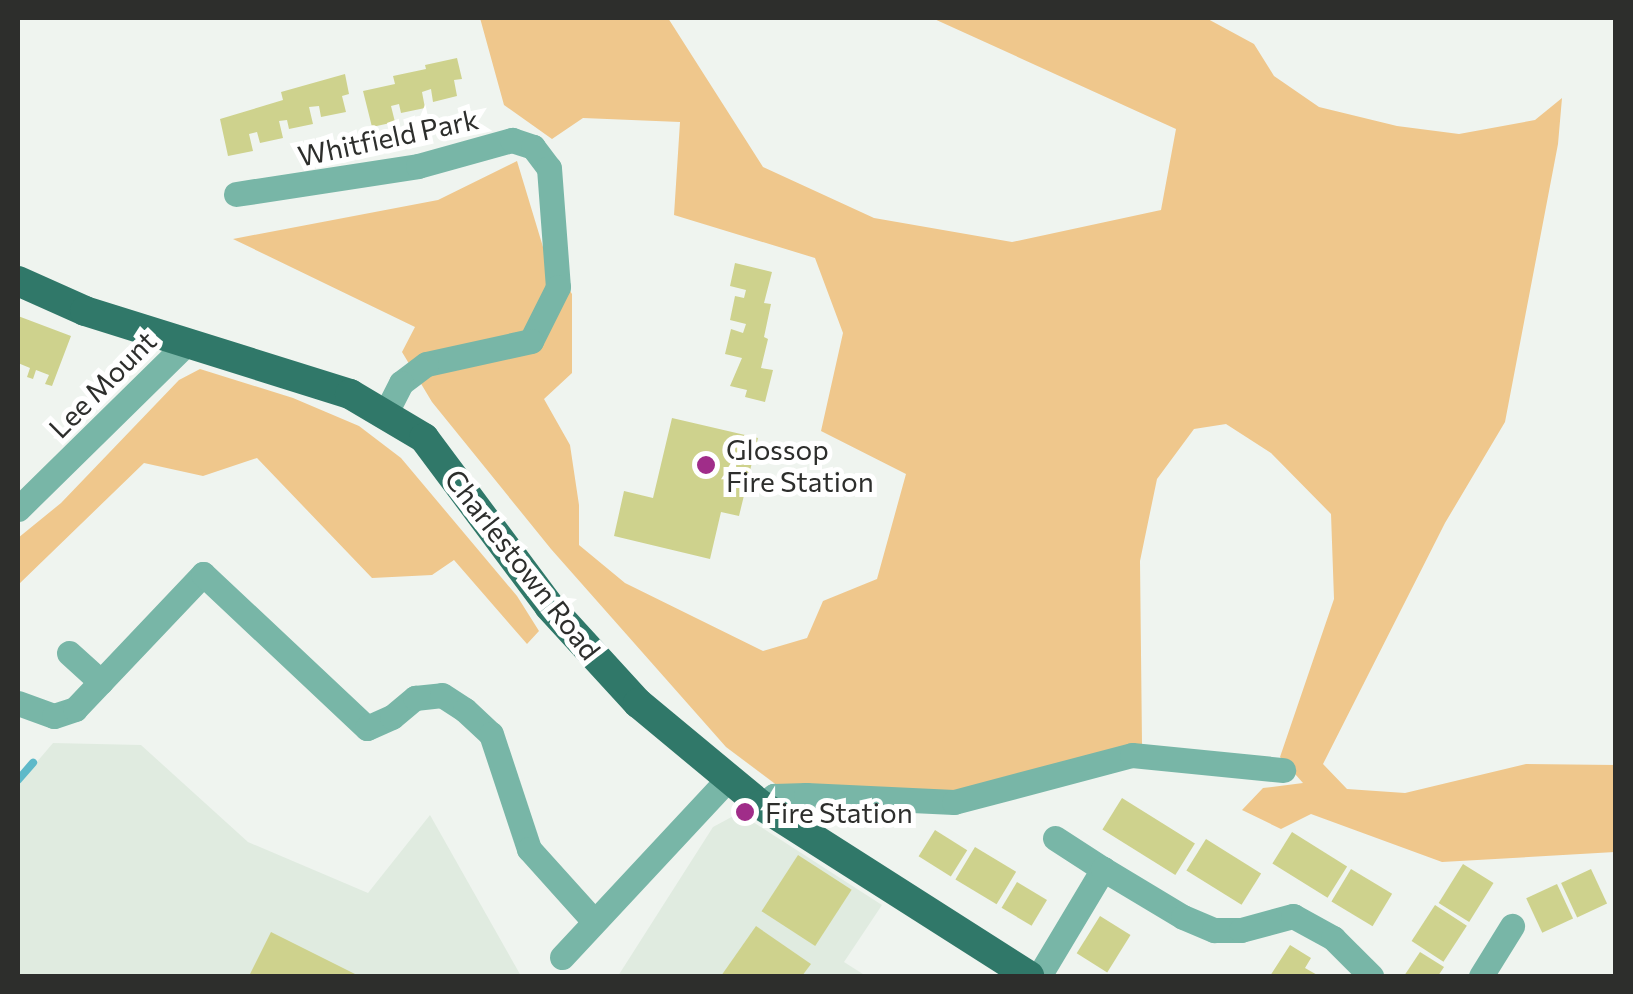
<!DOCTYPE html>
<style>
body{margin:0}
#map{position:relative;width:1633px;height:994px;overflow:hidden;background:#eff4ef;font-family:Commissioner,sans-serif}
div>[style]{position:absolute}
.built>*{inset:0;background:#e0ebe0}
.green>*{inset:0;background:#efc78c}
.stream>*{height:8px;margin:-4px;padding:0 4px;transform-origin:4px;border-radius:4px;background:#5eb9c9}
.building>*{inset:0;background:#ced28d;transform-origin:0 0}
.street>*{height:25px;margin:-12.5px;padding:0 12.5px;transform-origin:12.5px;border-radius:12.5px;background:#78b6a7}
.primary>*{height:30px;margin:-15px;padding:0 15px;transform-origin:15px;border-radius:15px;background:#307869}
.dots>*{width:28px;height:28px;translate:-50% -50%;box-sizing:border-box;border:5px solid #fff;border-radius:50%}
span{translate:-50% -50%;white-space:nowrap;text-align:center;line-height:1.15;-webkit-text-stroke:10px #fff;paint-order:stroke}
.street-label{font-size:28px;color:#2d2e2c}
.poi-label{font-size:28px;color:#2d2e2c}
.left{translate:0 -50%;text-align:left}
.frame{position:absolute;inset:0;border:20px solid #2d2e2c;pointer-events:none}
</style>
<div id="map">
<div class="built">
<i style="clip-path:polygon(53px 743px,141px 745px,248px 842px,368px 893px,430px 815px,521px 976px,18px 976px,18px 784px)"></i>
<i style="clip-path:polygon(739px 813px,882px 905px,844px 962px,866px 976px,618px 976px,713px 827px)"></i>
</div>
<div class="green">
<i style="clip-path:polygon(480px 18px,668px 18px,763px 167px,874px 218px,1012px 242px,1161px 210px,1176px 129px,932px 18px,1206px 18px,1254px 44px,1274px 76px,1319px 107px,1397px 126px,1459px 134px,1535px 120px,1562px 98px,1558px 144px,1505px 422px,1445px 523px,1323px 764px,1347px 789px,1405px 793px,1526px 764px,1615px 765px,1615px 852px,1442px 862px,1311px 814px,1281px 829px,1242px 810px,1263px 788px,1303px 783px,1280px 757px,1334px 599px,1331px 514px,1271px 453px,1226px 424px,1194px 429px,1157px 479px,1140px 561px,1142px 744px,940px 795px,782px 789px,726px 747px,551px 549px,432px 402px,402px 352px,415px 327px,233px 239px,438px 200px,517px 161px,543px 247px,572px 294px,572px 373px,544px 399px,570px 445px,579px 505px,579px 545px,625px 583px,763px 651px,807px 638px,823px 601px,877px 579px,906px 474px,821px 431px,843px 333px,815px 258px,674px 215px,680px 122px,583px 118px,552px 139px,504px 105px)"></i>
<i style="clip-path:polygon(200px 369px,293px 398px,359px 426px,401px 458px,517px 596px,539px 631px,527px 644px,454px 560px,432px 575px,372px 578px,257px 458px,203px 476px,144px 463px,18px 585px,18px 538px,61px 503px,179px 380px)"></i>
</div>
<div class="stream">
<i style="left:18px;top:780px;width:23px;rotate:-49deg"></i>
</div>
<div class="building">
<i style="clip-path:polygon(457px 58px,462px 79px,454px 80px,457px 96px,433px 102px,431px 89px,422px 92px,425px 108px,401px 113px,399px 104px,391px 106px,395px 122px,372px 127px,363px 91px,395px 84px,393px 76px,426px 69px,425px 65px)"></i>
<i style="clip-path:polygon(345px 74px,349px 94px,342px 96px,346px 112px,321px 117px,319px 106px,309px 107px,313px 124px,289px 129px,287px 120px,279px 121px,283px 138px,260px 143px,257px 132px,249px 134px,253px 151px,228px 156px,220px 119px,283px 100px,281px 92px)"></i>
<i style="clip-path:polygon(735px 263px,772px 272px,764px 303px,771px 304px,764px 337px,768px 339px,761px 368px,773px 370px,765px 402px,745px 397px,747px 390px,730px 386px,742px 358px,725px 354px,731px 329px,743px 333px,746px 324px,730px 320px,735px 296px,744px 298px,746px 290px,730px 286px)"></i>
<i style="clip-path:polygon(18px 316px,71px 336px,52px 386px,45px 384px,49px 375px,36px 370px,33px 379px,27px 377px,30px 368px,18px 363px)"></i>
<i style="clip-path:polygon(672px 418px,758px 438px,739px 516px,721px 512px,710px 559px,614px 536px,624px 491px,653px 498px)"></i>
<i style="left:1122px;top:798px;width:86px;height:37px;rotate:32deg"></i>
<i style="left:935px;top:830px;width:38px;height:31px;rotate:32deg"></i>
<i style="left:1292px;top:832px;width:65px;height:37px;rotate:32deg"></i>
<i style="left:1206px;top:839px;width:65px;height:37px;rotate:32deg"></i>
<i style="left:975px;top:847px;width:48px;height:38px;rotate:31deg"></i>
<i style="left:798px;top:855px;width:64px;height:67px;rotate:33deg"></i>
<i style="left:1463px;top:864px;width:36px;height:46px;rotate:32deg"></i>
<i style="left:1351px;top:869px;width:48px;height:38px;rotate:31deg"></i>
<i style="left:1591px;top:869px;width:38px;height:33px;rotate:65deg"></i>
<i style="left:1017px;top:882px;width:35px;height:30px;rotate:31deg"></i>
<i style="left:1557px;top:884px;width:38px;height:34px;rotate:65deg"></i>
<i style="left:1435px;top:905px;width:38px;height:43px;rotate:33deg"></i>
<i style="left:1100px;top:916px;width:36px;height:44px;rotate:32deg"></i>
<i style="clip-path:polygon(756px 926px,811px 964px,802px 976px,721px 976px)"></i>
<i style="clip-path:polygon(271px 932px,359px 976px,249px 976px)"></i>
<i style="clip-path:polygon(1290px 945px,1311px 958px,1305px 968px,1319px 976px,1270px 976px)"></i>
<i style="clip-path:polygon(1420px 952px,1444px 967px,1438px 976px,1404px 976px)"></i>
</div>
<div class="street">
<i style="left:236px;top:194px;width:184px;rotate:-8.7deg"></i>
<i style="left:418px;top:166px;width:98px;rotate:-15.5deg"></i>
<i style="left:512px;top:140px;width:22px;rotate:18deg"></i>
<i style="left:533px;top:147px;width:26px;rotate:53deg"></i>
<i style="left:549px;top:168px;width:119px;rotate:85.7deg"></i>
<i style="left:558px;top:287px;width:60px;rotate:116.6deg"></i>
<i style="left:531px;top:341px;width:107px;rotate:167.6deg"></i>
<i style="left:426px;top:364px;width:31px;rotate:143deg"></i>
<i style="left:401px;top:383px;width:33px;rotate:117deg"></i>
<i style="left:18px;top:509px;width:235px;rotate:-44.5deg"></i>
<i style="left:69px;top:653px;width:43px;rotate:42.2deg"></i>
<i style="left:18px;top:703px;width:38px;rotate:20deg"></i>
<i style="left:54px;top:716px;width:22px;rotate:-18deg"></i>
<i style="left:75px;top:709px;width:186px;rotate:-46.5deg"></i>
<i style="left:203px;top:574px;width:225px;rotate:43.2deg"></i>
<i style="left:367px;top:728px;width:27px;rotate:-24deg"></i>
<i style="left:392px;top:717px;width:30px;rotate:-40deg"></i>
<i style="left:415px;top:698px;width:27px;rotate:-6deg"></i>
<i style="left:442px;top:695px;width:27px;rotate:33deg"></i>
<i style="left:465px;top:710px;width:35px;rotate:43deg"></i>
<i style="left:491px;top:734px;width:121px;rotate:71.7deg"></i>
<i style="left:529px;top:849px;width:96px;rotate:48deg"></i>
<i style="left:761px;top:805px;width:16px;rotate:-35deg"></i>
<i style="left:774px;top:796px;width:32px;rotate:-2deg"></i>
<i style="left:806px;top:795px;width:148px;rotate:2.7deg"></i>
<i style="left:954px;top:802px;width:184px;rotate:-14.8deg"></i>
<i style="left:1132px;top:755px;width:152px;rotate:5.7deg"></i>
<i style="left:1055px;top:838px;width:57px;rotate:32.9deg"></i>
<i style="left:562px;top:957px;width:242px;rotate:-47deg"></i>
<i style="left:1039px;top:976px;width:125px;rotate:-59.1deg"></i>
<i style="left:1103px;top:869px;width:93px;rotate:31deg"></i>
<i style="left:1183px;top:917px;width:34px;rotate:23deg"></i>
<i style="left:1214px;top:930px;width:27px"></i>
<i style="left:1241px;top:930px;width:54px;rotate:-15.1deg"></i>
<i style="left:1293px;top:916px;width:46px;rotate:28.8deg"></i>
<i style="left:1333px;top:938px;width:54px;rotate:45deg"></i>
<i style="left:1481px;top:976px;width:59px;rotate:-58.2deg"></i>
</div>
<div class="primary">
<i style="left:18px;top:281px;width:73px;rotate:24.1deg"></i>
<i style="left:85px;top:311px;width:278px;rotate:17.4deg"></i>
<i style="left:350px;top:394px;width:86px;rotate:30.7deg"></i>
<i style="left:424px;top:438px;width:209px;rotate:53.3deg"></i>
<i style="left:549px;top:606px;width:132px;rotate:47.5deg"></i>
<i style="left:638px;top:703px;width:160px;rotate:39.7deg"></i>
<i style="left:761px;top:805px;width:318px;rotate:32.5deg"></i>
</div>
<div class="dots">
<i style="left:706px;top:465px;background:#a02d89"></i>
<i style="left:745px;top:812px;background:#a02d89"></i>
</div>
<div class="street-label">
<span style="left:388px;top:137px;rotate:-12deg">Whitfield Park</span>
<span style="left:102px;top:384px;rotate:-45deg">Lee Mount</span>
<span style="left:523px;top:564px;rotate:52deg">Charlestown Road</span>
</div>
<div class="poi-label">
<span class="left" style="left:726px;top:465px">Glossop<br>Fire Station</span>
<span class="left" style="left:765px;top:812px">Fire Station</span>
</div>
<div class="frame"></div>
</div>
